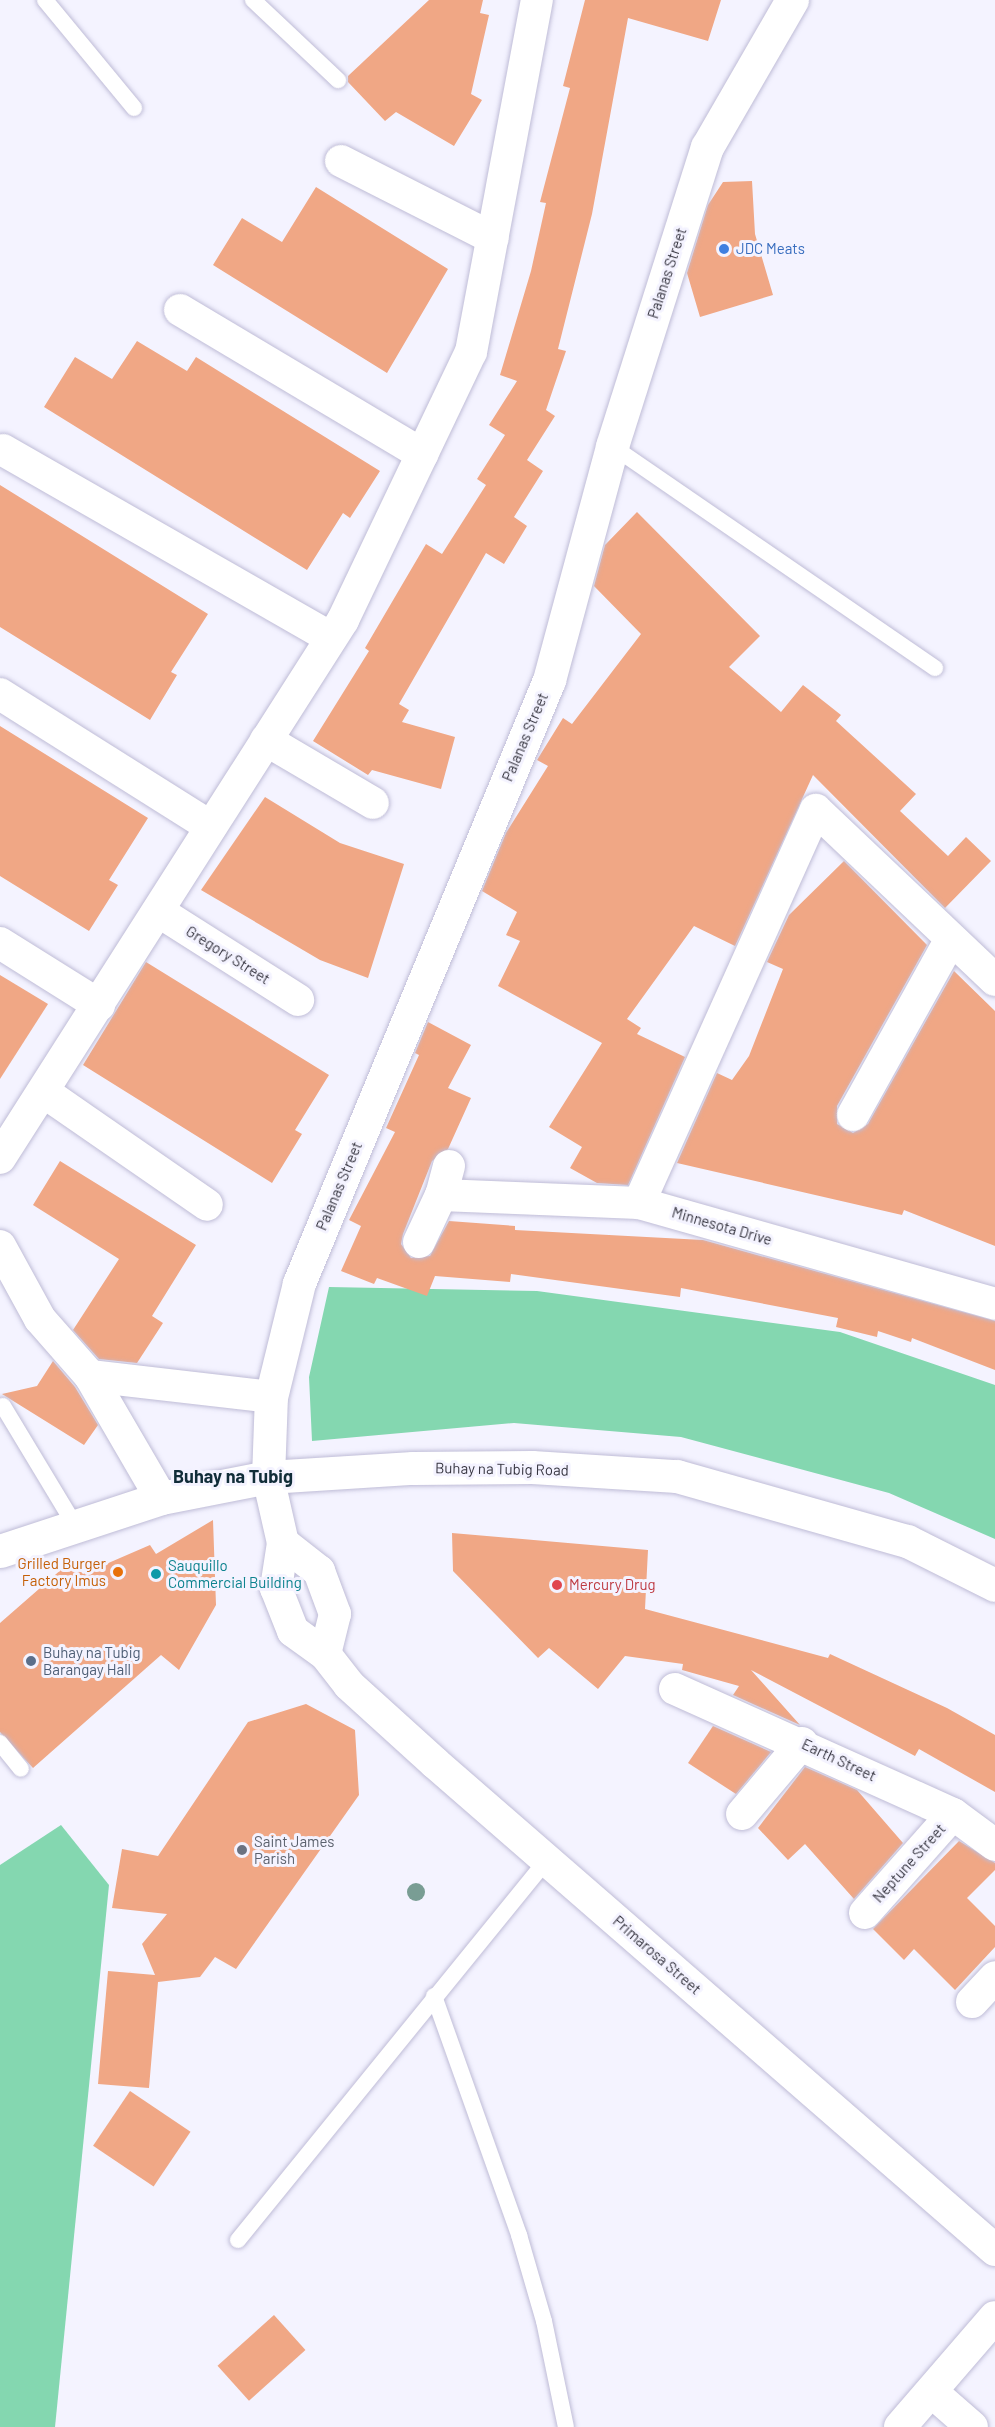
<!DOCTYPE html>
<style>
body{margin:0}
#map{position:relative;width:995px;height:2427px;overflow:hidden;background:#f4f3ff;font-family:Barlow,sans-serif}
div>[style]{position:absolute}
.forest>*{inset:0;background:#84d7b0}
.building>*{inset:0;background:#f0a785;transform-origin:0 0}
.roads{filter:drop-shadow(0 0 2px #bfbcd7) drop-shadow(0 0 2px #bfbcd7)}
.service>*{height:16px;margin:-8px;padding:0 8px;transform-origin:8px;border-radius:8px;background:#fff}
.minor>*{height:32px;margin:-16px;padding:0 16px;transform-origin:16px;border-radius:16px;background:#fff}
.secondary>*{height:33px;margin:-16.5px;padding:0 16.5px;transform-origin:16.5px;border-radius:16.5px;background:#fff}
.trees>*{width:18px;height:18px;margin:-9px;border-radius:50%;background:#799d94}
.dots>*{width:16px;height:16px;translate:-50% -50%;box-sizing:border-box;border:3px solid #f4f3ff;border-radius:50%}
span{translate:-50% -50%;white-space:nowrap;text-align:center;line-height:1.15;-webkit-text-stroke:6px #f4f3ff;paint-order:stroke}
.shop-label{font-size:15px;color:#366cbe}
.left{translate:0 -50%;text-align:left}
.street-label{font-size:15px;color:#363540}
.food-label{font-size:15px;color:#c56008}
.right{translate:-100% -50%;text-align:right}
.culture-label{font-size:15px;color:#0d838f}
.health-label{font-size:15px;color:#be3a42}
.service-label{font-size:15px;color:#4e5e75}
.worship-label{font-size:15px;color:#5b616d}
.quarter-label{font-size:18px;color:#112d39;font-weight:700}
</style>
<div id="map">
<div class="forest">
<i style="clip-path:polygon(329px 1287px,537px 1291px,840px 1332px,995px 1385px,995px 1539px,889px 1493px,681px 1437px,514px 1423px,312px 1441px,309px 1377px)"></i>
<i style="clip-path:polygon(61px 1825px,109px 1885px,55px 2427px,0 2427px,0 1865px)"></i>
</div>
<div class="building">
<i style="clip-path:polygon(429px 0,483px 0,480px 13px,489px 15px,471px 94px,482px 100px,454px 146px,396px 112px,385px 121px,348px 82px,348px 76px)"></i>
<i style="clip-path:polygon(585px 0,721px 0,708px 41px,628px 18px,592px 214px,558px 349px,566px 351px,546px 410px,555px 416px,527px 460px,543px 471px,514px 517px,527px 526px,504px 564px,486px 553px,399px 704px,409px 710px,402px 722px,455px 737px,441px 789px,372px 770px,368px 775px,313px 741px,369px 651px,365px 648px,426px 544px,442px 554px,486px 485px,477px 479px,505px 435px,489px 425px,517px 381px,500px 375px,531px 271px,546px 203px,540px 202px,570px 88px,563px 86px)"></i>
<i style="clip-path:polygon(752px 181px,755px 234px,773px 295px,700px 317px,687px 273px,708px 205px,723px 182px)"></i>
<i style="clip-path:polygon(316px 187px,448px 269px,387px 373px,213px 265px,242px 218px,282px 242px)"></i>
<i style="clip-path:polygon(137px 341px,187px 371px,196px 357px,380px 471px,350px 518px,343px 513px,307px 570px,44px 407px,75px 357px,112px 379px)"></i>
<i style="clip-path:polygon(0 485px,208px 614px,171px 672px,177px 675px,150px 720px,0 627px)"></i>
<i style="clip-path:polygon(637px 512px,760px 636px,729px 667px,781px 712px,803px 685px,841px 715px,836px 721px,916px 794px,900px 811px,948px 856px,966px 837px,991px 861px,945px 908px,813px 775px,735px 946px,694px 926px,627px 1019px,641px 1028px,637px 1034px,685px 1057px,628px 1185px,597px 1183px,570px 1168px,582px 1147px,549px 1127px,602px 1043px,498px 986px,520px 941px,506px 935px,517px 912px,482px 891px,506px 833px,548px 766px,537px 760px,563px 718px,572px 724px,641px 634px,594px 586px,605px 545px)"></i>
<i style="clip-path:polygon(0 726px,148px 818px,109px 880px,118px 885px,89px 931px,0 876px)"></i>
<i style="clip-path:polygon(265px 797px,340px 843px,404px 864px,368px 978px,320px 960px,201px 890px)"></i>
<i style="clip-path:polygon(844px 861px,927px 945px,837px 1106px,837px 1124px,853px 1133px,868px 1124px,954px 971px,995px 1011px,995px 1246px,904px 1210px,902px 1215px,677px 1163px,717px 1073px,732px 1080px,749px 1056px,783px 969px,767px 962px,789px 915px)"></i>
<i style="clip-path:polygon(146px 962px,329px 1075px,295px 1130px,302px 1134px,272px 1183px,83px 1065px)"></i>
<i style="clip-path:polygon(0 975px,48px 1004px,0 1079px)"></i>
<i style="clip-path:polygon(428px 1022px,471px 1045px,448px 1088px,471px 1098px,448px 1149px,432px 1161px,403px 1234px,401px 1244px,411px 1258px,430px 1256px,449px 1221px,515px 1226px,515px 1230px,703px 1240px,995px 1321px,995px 1370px,912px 1338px,911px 1342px,878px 1331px,877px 1337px,836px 1327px,838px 1318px,681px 1288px,680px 1297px,511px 1274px,510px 1282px,435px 1276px,427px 1296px,377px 1278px,374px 1284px,341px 1271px,361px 1226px,349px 1220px,395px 1132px,386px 1128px,419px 1055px,415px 1053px)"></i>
<i style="clip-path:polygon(60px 1161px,196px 1245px,152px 1316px,163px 1323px,137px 1363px,99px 1359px,73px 1330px,119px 1259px,33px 1205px)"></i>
<i style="clip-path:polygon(53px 1361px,75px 1387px,98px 1425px,84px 1445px,2px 1394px,37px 1386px)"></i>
<i style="clip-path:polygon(213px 1520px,216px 1605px,179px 1670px,161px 1655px,33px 1768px,0 1732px,0 1623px,71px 1561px,83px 1574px,150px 1545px,156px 1554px)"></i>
<i style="clip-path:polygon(452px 1533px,648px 1550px,645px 1609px,828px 1658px,830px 1654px,947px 1708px,995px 1735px,995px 1792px,919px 1749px,915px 1756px,751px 1670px,800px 1725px,733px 1695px,739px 1686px,682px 1670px,683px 1664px,625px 1656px,598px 1689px,549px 1648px,538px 1658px,453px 1571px)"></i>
<i style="clip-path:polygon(306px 1704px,355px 1730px,359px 1795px,236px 1969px,215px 1957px,200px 1977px,158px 1982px,149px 2088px,98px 2084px,108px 1971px,155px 1975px,142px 1944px,167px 1914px,112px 1908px,122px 1849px,158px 1856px,248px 1722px)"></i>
<i style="clip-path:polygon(713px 1726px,771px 1752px,736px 1794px,688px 1763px)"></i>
<i style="clip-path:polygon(805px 1767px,857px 1790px,903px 1843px,854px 1899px,805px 1844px,788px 1860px,758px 1828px)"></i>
<i style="clip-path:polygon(959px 1841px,995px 1863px,995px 1870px,967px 1898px,995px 1926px,995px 1947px,955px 1990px,914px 1949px,904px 1960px,873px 1929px)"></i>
<i style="left:130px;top:2091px;width:73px;height:66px;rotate:34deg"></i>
<i style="left:274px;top:2315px;width:47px;height:76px;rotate:48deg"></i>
</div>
<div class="roads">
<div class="service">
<i style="left:45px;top:0;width:140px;rotate:50.5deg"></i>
<i style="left:253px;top:0;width:117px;rotate:43.3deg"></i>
<i style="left:612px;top:446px;width:392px;rotate:34.5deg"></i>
<i style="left:3px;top:1406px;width:141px;rotate:58.9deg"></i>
<i style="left:0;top:1743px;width:33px;rotate:51deg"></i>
<i style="left:434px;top:1996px;width:254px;rotate:70.4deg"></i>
<i style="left:519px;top:2235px;width:90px;rotate:73.8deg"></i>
<i style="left:544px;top:2321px;width:108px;rotate:78.3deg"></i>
<i style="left:238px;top:2240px;width:490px;rotate:-50.9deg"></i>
</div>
<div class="minor">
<i style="left:341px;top:161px;width:170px;rotate:26.9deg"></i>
<i style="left:180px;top:310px;width:282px;rotate:30.8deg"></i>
<i style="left:3px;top:450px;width:378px;rotate:29.8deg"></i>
<i style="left:0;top:694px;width:249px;rotate:32.2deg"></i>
<i style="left:266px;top:740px;width:124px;rotate:30.5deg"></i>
<i style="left:158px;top:911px;width:166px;rotate:32.4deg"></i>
<i style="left:0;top:943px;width:117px;rotate:32.1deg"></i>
<i style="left:44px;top:1092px;width:198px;rotate:34.7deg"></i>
<i style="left:853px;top:1115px;width:201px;rotate:-60.9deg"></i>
<i style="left:0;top:1158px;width:638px;rotate:-57.48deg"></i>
<i style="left:343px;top:620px;width:297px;rotate:-64.5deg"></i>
<i style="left:471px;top:352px;width:358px;rotate:-79.4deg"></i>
<i style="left:449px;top:1166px;width:30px;rotate:105deg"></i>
<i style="left:441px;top:1195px;width:198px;rotate:2.3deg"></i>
<i style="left:639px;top:1203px;width:370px;rotate:15.8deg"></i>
<i style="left:639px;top:1203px;width:431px;rotate:-65.8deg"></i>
<i style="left:816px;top:810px;width:247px;rotate:43.5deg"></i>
<i style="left:419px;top:1242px;width:52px;rotate:-64.9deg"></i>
<i style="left:0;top:1246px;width:83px;rotate:61.3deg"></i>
<i style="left:40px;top:1319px;width:76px;rotate:48.7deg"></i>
<i style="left:90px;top:1376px;width:141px;rotate:59.8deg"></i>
<i style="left:90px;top:1376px;width:182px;rotate:6.6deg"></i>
<i style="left:268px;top:1477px;width:68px;rotate:77.2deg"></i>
<i style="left:283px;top:1543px;width:46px;rotate:98.8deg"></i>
<i style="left:276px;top:1588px;width:46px;rotate:68.4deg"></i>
<i style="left:293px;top:1631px;width:39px;rotate:36deg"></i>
<i style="left:325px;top:1654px;width:39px;rotate:52deg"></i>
<i style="left:349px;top:1685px;width:116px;rotate:42.2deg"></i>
<i style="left:435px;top:1763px;width:742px;rotate:41.01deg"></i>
<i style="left:283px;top:1543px;width:46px;rotate:37.9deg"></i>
<i style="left:319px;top:1571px;width:46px;rotate:69.6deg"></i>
<i style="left:335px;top:1614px;width:41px;rotate:104deg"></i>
<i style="left:675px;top:1689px;width:305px;rotate:24.2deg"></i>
<i style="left:953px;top:1814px;width:52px;rotate:36.4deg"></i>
<i style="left:742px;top:1814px;width:93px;rotate:-49.8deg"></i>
<i style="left:865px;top:1913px;width:132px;rotate:-48.4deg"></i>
<i style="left:972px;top:2002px;width:34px;rotate:-47deg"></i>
<i style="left:932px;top:2392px;width:53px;rotate:41.2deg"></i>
<i style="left:900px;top:2427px;width:145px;rotate:-49.2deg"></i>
</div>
<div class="secondary">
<i style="left:268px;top:1477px;width:80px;rotate:-87.9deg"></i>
<i style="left:271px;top:1397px;width:117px;rotate:-76.2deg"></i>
<i style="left:299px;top:1283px;width:653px;rotate:-67.48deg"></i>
<i style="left:549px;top:680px;width:242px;rotate:-74.9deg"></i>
<i style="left:612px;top:446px;width:314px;rotate:-72.4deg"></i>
<i style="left:707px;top:147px;width:170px;rotate:-60deg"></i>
<i style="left:0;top:1551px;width:169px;rotate:-18.2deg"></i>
<i style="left:161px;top:1498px;width:109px;rotate:-11.1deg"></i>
<i style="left:268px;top:1477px;width:145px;rotate:-3.6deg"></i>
<i style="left:413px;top:1468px;width:119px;rotate:-0.5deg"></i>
<i style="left:532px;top:1467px;width:145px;rotate:3.6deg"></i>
<i style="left:677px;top:1476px;width:239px;rotate:15.8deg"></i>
<i style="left:907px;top:1541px;width:98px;rotate:26.6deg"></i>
</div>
</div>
<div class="trees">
<i style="left:416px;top:1892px"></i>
</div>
<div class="dots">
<i style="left:724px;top:249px;background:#3f7fe0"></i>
<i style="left:118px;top:1572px;background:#e8710a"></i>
<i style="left:156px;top:1574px;background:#0f9aa8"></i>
<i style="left:557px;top:1585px;background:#e0444e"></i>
<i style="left:31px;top:1661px;background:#5c6f8a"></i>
<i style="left:242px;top:1850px;background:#6b7280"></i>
</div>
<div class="shop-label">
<span class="left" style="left:736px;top:249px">JDC Meats</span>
</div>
<div class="street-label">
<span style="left:667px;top:273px;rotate:-72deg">Palanas Street</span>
<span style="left:525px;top:737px;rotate:-67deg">Palanas Street</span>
<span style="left:228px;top:955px;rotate:32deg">Gregory Street</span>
<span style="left:339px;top:1186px;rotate:-67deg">Palanas Street</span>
<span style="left:722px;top:1226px;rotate:16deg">Minnesota Drive</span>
<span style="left:502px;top:1469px;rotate:1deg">Buhay na Tubig Road</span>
<span style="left:839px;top:1760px;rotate:25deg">Earth Street</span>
<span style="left:909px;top:1863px;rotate:-48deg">Neptune Street</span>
<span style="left:657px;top:1955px;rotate:41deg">Primarosa Street</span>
</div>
<div class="food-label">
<span class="right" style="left:106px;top:1572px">Grilled Burger<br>Factory Imus</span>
</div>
<div class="culture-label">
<span class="left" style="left:168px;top:1574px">Sauquillo<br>Commercial Building</span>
</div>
<div class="health-label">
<span class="left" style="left:569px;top:1585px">Mercury Drug</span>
</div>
<div class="service-label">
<span class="left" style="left:43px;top:1661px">Buhay na Tubig<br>Barangay Hall</span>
</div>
<div class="worship-label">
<span class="left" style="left:254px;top:1850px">Saint James<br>Parish</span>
</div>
<div class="quarter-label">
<span style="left:233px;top:1476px">Buhay na Tubig</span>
</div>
</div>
